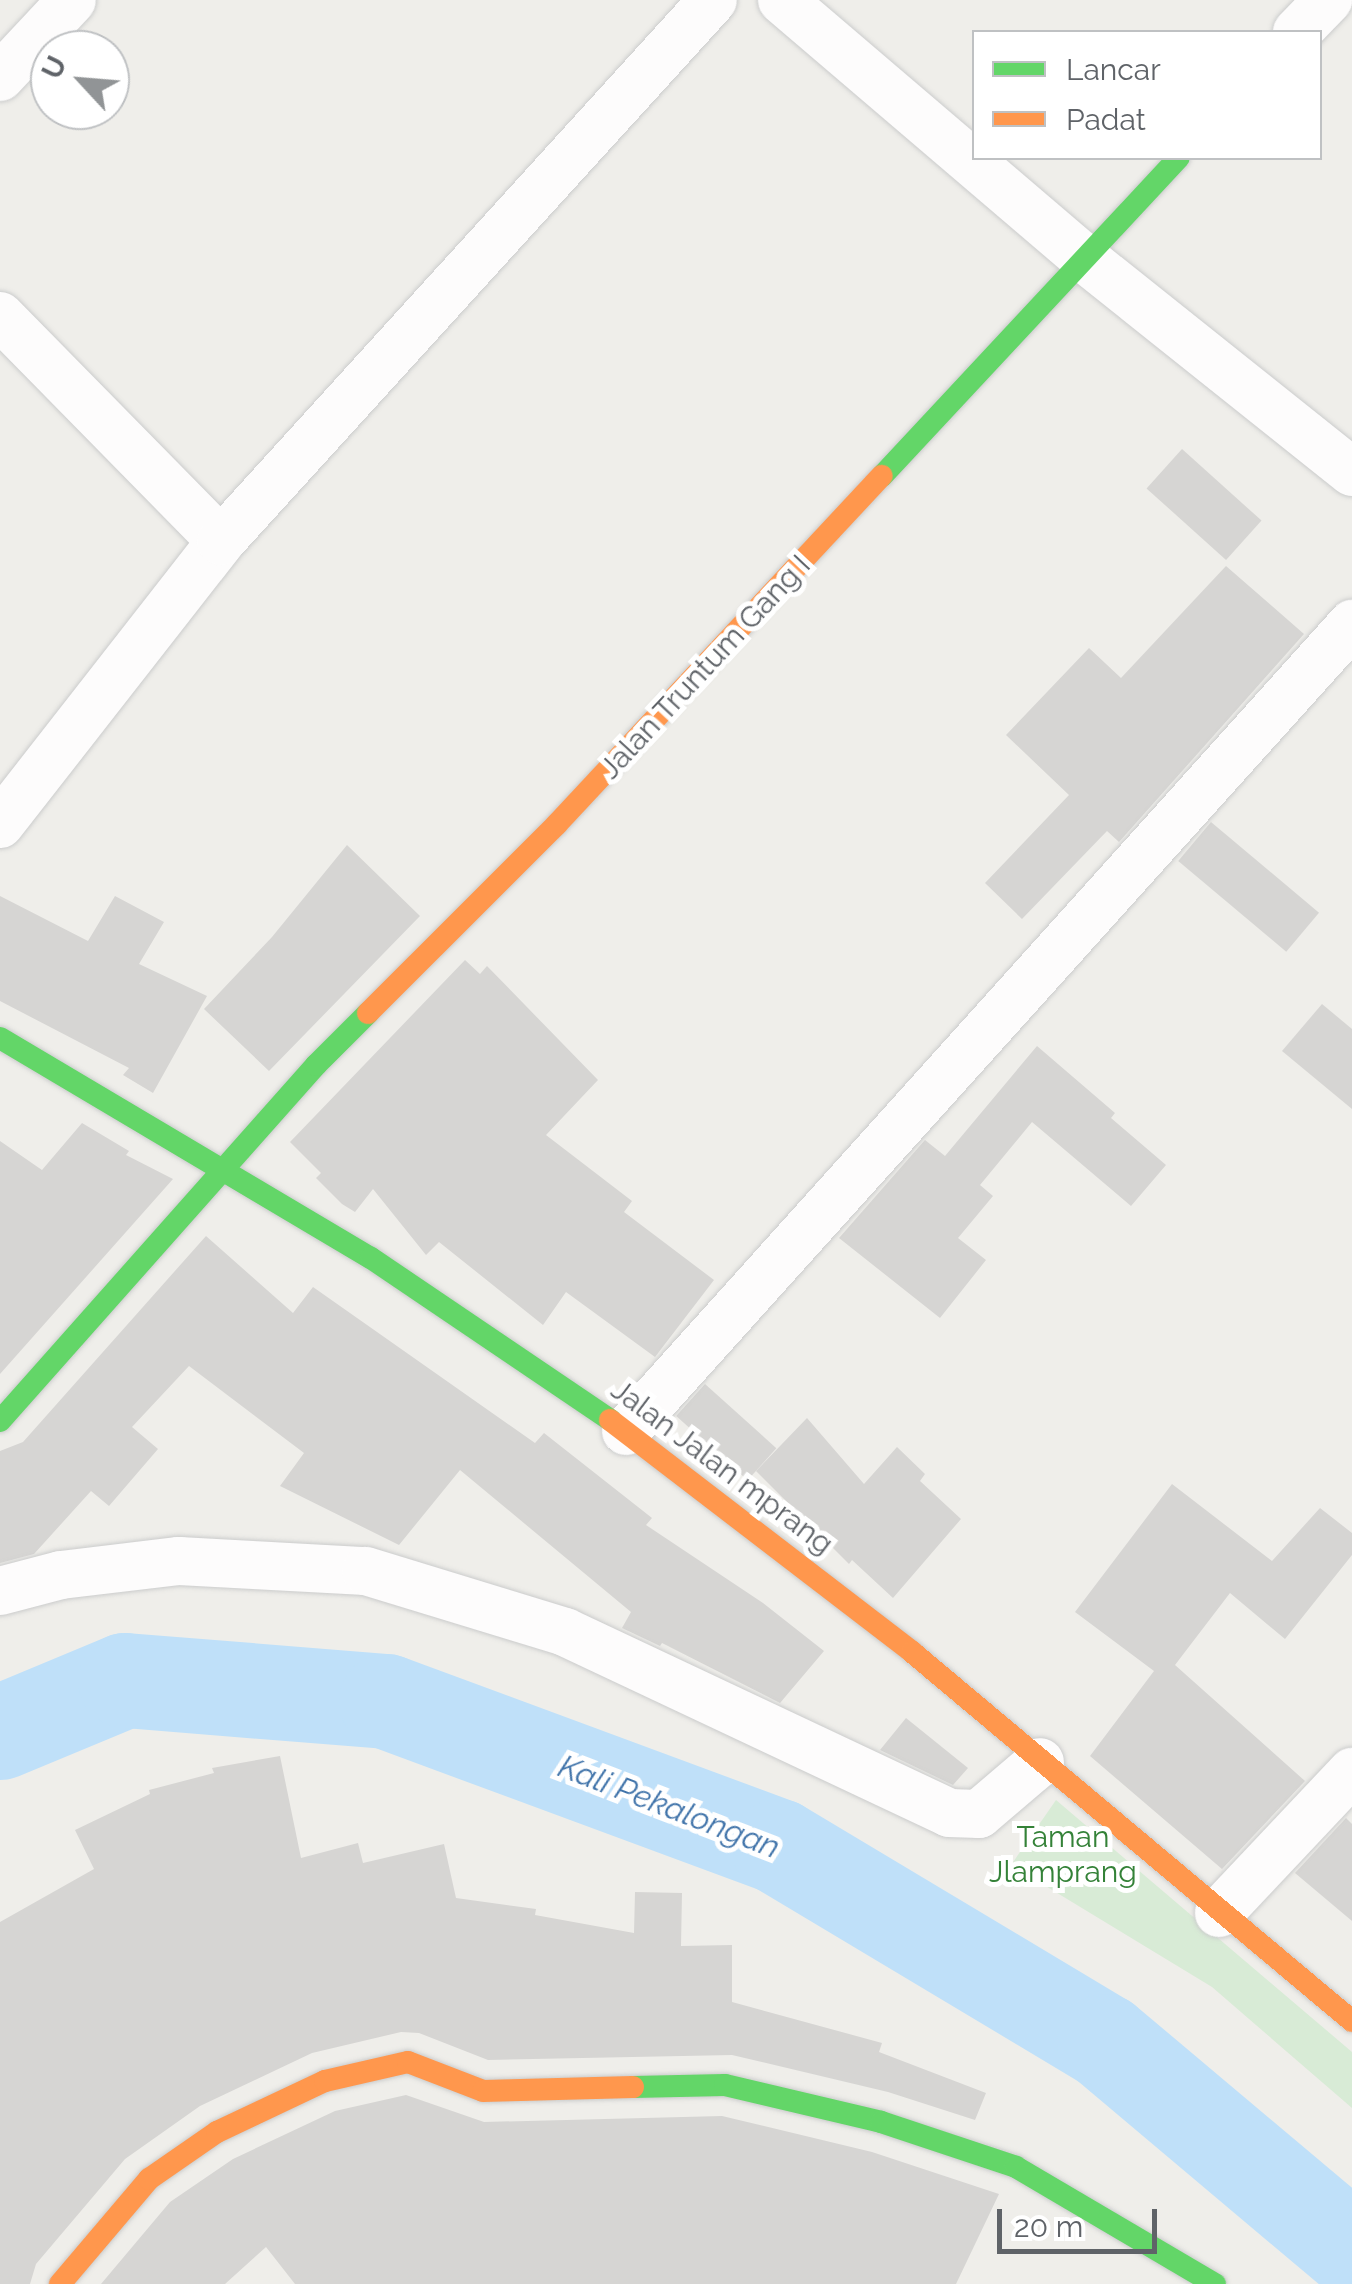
<!DOCTYPE html>
<style>
body{margin:0}
#map{position:relative;width:1352px;height:2284px;overflow:hidden;background:#efeeea;font-family:Raleway,sans-serif}
div>[style]{position:absolute}
.green>*{inset:0;background:#d8ebd6}
.river>*{height:95px;margin:-47.5px;padding:0 47.5px;transform-origin:47.5px;border-radius:47.5px;background:#bfe0f9}
.building>*{inset:0;background:#d6d5d3;transform-origin:0 0}
.roads{filter:drop-shadow(0 0 2px #cbcccc) drop-shadow(0 0 2px #cbcccc)}
.street>*{height:48px;margin:-24px;padding:0 24px;transform-origin:24px;border-radius:24px;background:#fdfcfc}
.fast>*{height:22px;margin:-11px;padding:0 11px;transform-origin:11px;border-radius:11px;background:#63d668}
.slow>*{height:22px;margin:-11px;padding:0 11px;transform-origin:11px;border-radius:11px;background:#ff974d}
span{translate:-50% -50%;white-space:nowrap;text-align:center;line-height:1.15;-webkit-text-stroke:10px #fff;paint-order:stroke}
.street-label{font-size:30px;color:#5f6368}
.park-label{font-size:30px;color:#348238}
.water-label{font-size:32px;color:#4174aa;font-style:italic}
.legend{position:absolute;left:972px;top:30px;width:350px;height:130px;box-sizing:border-box;background:#fff;border:2px solid #bfc1c3;margin:0;padding:12px 18px;list-style:none;font-size:30px;color:#5f6368}
.legend li{display:flex;align-items:center;gap:20px;height:50px}
.legend b{width:50px;border:2px solid #bfc1c3}
.north{position:absolute;left:30px;top:30px;width:100px;height:100px;box-sizing:border-box;background:#fff;border:2px solid #bfc1c3;border-radius:50%;rotate:296deg;font-size:28px;font-weight:700;line-height:40px;text-align:center;color:#5f6368}
.north::after{content:'';display:block;margin:auto;width:35px;height:45px;background:#919496;clip-path:polygon(50% 0,100% 100%,50% 72%,0 100%)}
.scale{position:absolute;left:997px;top:2209px;width:160px;height:45px;box-sizing:border-box;border:5px solid #5f6368;border-top:0;padding-left:12px;font-size:30px;line-height:35px;white-space:nowrap;color:#5f6368;-webkit-text-stroke:8px #fff;paint-order:stroke}
</style>
<div id="map">
<div class="green">
<i style="clip-path:polygon(1056px 1800px,1352px 2052px,1352px 2108px,1212px 1987px,1011px 1865px)"></i>
</div>
<div class="river">
<i style="left:0;top:1732px;width:135px;rotate:-22.6deg"></i>
<i style="left:125px;top:1680px;width:262px;rotate:4.6deg"></i>
<i style="left:386px;top:1701px;width:418px;rotate:20.3deg"></i>
<i style="left:778px;top:1846px;width:380px;rotate:30.9deg"></i>
<i style="left:1104px;top:2041px;width:324px;rotate:40.1deg"></i>
</div>
<div class="building">
<i style="left:1182px;top:449px;width:107px;height:53px;rotate:42deg"></i>
<i style="clip-path:polygon(1226px 566px,1304px 634px,1119px 842px,1107px 831px,1022px 919px,985px 883px,1069px 795px,1006px 735px,1089px 648px,1121px 678px)"></i>
<i style="left:1211px;top:822px;width:141px;height:51px;rotate:40deg"></i>
<i style="clip-path:polygon(347px 845px,420px 916px,269px 1071px,204px 1009px,272px 937px)"></i>
<i style="clip-path:polygon(0 896px,88px 941px,115px 896px,164px 922px,139px 964px,207px 996px,153px 1093px,123px 1075px,129px 1068px,0 1001px)"></i>
<i style="clip-path:polygon(465px 960px,480px 974px,487px 966px,598px 1080px,546px 1135px,632px 1201px,624px 1212px,714px 1280px,655px 1357px,566px 1292px,543px 1325px,439px 1242px,426px 1255px,373px 1189px,355px 1212px,342px 1204px,316px 1178px,321px 1173px,290px 1142px)"></i>
<i style="clip-path:polygon(1322px 1004px,1352px 1029px,1352px 1109px,1282px 1051px)"></i>
<i style="clip-path:polygon(1037px 1046px,1115px 1113px,1111px 1118px,1166px 1165px,1131px 1206px,1032px 1122px,980px 1185px,993px 1196px,958px 1238px,986px 1260px,940px 1318px,839px 1238px,925px 1140px,945px 1156px)"></i>
<i style="clip-path:polygon(82px 1123px,129px 1151px,126px 1155px,173px 1179px,0 1374px,0 1141px,42px 1170px)"></i>
<i style="clip-path:polygon(206px 1236px,293px 1313px,313px 1287px,535px 1443px,544px 1433px,652px 1518px,646px 1525px,763px 1603px,824px 1651px,780px 1703px,662px 1643px,660px 1646px,622px 1628px,631px 1612px,460px 1470px,399px 1545px,280px 1486px,304px 1453px,189px 1366px,132px 1427px,158px 1449px,109px 1506px,91px 1491px,34px 1554px,0 1563px,0 1451px,23px 1442px)"></i>
<i style="left:705px;top:1384px;width:96px;height:43px;rotate:42deg"></i>
<i style="clip-path:polygon(807px 1418px,864px 1484px,897px 1447px,925px 1474px,920px 1481px,961px 1519px,893px 1598px,852px 1560px,849px 1564px,756px 1471px)"></i>
<i style="clip-path:polygon(1172px 1484px,1272px 1561px,1320px 1508px,1352px 1533px,1352px 1555px,1285px 1639px,1230px 1593px,1175px 1665px,1305px 1781px,1222px 1869px,1090px 1756px,1154px 1671px,1075px 1612px)"></i>
<i style="clip-path:polygon(906px 1718px,968px 1768px,953px 1785px,880px 1750px)"></i>
<i style="clip-path:polygon(280px 1756px,301px 1858px,358px 1843px,363px 1863px,444px 1844px,456px 1898px,536px 1909px,535px 1915px,634px 1933px,635px 1892px,682px 1893px,681px 1946px,732px 1945px,732px 2002px,882px 2043px,879px 2052px,986px 2093px,975px 2120px,888px 2092px,732px 2055px,488px 2060px,419px 2033px,401px 2032px,312px 2053px,200px 2106px,125px 2159px,36px 2264px,30px 2284px,0 2284px,0 1922px,94px 1869px,75px 1830px,150px 1794px,149px 1790px,214px 1773px,212px 1768px)"></i>
<i style="clip-path:polygon(1346px 1818px,1352px 1824px,1352px 1921px,1295px 1873px)"></i>
<i style="clip-path:polygon(406px 2095px,484px 2122px,722px 2116px,872px 2152px,999px 2194px,956px 2284px,295px 2284px,266px 2247px,225px 2284px,101px 2284px,170px 2202px,233px 2159px,335px 2111px)"></i>
</div>
<div class="roads">
<div class="street">
<i style="left:782px;top:0;width:397px;rotate:40.5deg"></i>
<i style="left:1084px;top:258px;width:343px;rotate:38.6deg"></i>
<i style="left:1297px;top:32px;width:45px;rotate:-45.9deg"></i>
<i style="left:0;top:77px;width:105px;rotate:-46.9deg"></i>
<i style="left:0;top:316px;width:315px;rotate:45.5deg"></i>
<i style="left:0;top:824px;width:359px;rotate:-52deg"></i>
<i style="left:221px;top:541px;width:731px;rotate:-47.72deg"></i>
<i style="left:626px;top:1431px;width:1086px;rotate:-48.02deg"></i>
<i style="left:0;top:1591px;width:63px;rotate:-14.7deg"></i>
<i style="left:61px;top:1575px;width:119px;rotate:-6.8deg"></i>
<i style="left:179px;top:1561px;width:187px;rotate:3.1deg"></i>
<i style="left:366px;top:1571px;width:208px;rotate:17deg"></i>
<i style="left:565px;top:1632px;width:425px;rotate:25.2deg"></i>
<i style="left:949px;top:1813px;width:30px;rotate:2deg"></i>
<i style="left:979px;top:1814px;width:80px;rotate:-40.4deg"></i>
<i style="left:1219px;top:1913px;width:194px;rotate:-46.7deg"></i>
</div>
<div class="fast">
<i style="left:882px;top:476px;width:435px;rotate:-47deg"></i>
<i style="left:0;top:1038px;width:431px;rotate:30.7deg"></i>
<i style="left:371px;top:1258px;width:289px;rotate:34.1deg"></i>
<i style="left:0;top:1421px;width:476px;rotate:-48.4deg"></i>
<i style="left:316px;top:1065px;width:74px;rotate:-45deg"></i>
<i style="left:633px;top:2087px;width:92px;rotate:-1.2deg"></i>
<i style="left:725px;top:2085px;width:160px;rotate:13.3deg"></i>
<i style="left:881px;top:2122px;width:142px;rotate:18.4deg"></i>
<i style="left:1016px;top:2167px;width:231px;rotate:30.5deg"></i>
</div>
<div class="slow">
<i style="left:368px;top:1013px;width:267px;rotate:-45deg"></i>
<i style="left:557px;top:824px;width:476px;rotate:-47deg"></i>
<i style="left:610px;top:1420px;width:381px;rotate:37.5deg"></i>
<i style="left:912px;top:1652px;width:574px;rotate:39.98deg"></i>
<i style="left:60px;top:2284px;width:138px;rotate:-49.7deg"></i>
<i style="left:149px;top:2179px;width:83px;rotate:-34.7deg"></i>
<i style="left:217px;top:2132px;width:119px;rotate:-25.3deg"></i>
<i style="left:325px;top:2081px;width:85px;rotate:-12.9deg"></i>
<i style="left:408px;top:2062px;width:80px;rotate:21.1deg"></i>
<i style="left:483px;top:2091px;width:150px;rotate:-1.5deg"></i>
</div>
</div>
<div class="street-label">
<span style="left:705px;top:667px;rotate:-47deg">Jalan Truntum Gang I</span>
<span style="left:722px;top:1467px;rotate:37deg">Jalan Jalan mprang</span>
</div>
<div class="park-label">
<span style="left:1063px;top:1854px">Taman<br>Jlamprang</span>
</div>
<div class="water-label">
<span style="left:669px;top:1807px;rotate:21deg">Kali Pekalongan</span>
</div>
<ul class="legend">
<li><b style="height:12px;background:#63d668"></b>Lancar</li>
<li><b style="height:12px;background:#ff974d"></b>Padat</li>
</ul>
<div class="north">U</div>
<div class="scale">20 m</div>
</div>
